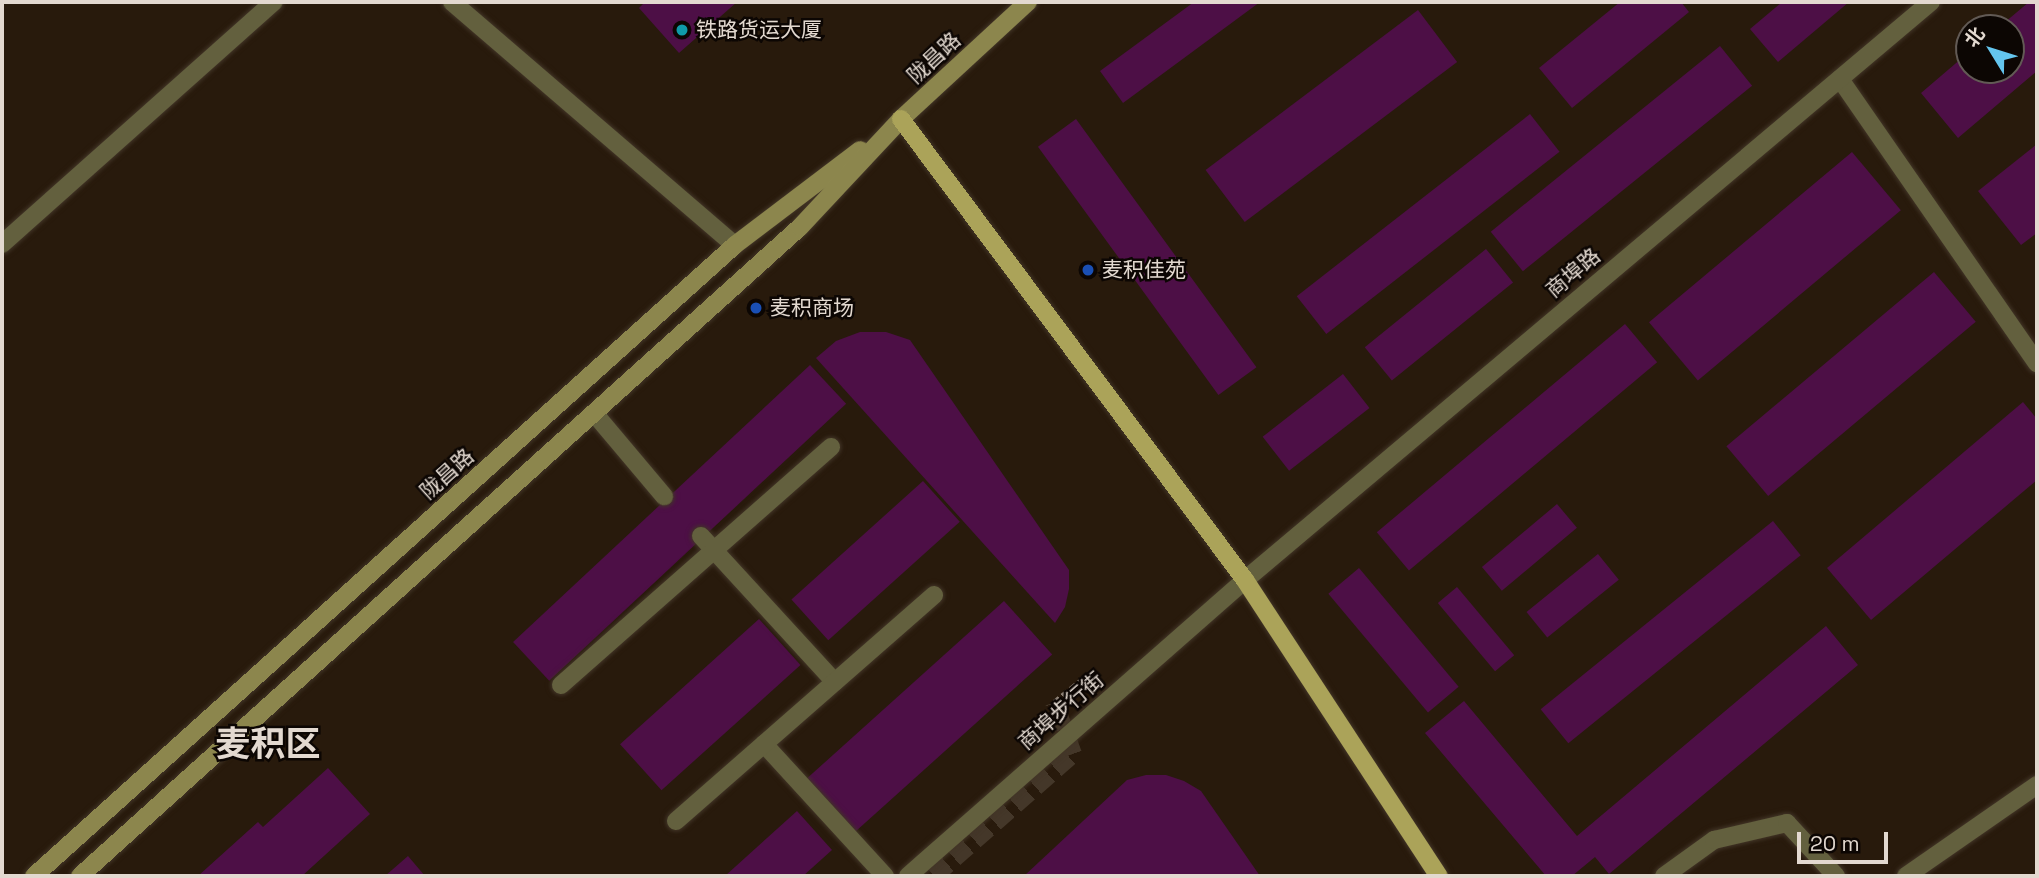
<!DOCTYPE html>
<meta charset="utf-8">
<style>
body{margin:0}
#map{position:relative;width:2039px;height:878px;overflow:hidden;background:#281a0c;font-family:"Space Grotesk","Noto Sans SC",sans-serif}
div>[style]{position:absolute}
.building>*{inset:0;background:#4d0f46;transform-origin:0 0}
.pedestrian-tunnel>*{height:18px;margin-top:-9px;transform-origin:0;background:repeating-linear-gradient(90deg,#443729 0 18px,transparent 0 27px)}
.path>*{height:4.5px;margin-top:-2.25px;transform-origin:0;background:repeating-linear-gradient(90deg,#8f8378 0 7px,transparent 0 10.5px)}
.roads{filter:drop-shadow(0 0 2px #423527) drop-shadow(0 0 2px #423527)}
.service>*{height:18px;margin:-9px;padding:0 9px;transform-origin:9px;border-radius:9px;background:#63603e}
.pedestrian>*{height:18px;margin:-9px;padding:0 9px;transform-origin:9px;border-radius:9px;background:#63603e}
.minor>*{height:18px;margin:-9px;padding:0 9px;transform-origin:9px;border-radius:9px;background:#63603e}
.secondary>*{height:18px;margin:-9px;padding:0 9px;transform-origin:9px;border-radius:9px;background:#8c864d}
.primary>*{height:18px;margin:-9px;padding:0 9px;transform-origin:9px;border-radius:9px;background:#aba359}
.dots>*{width:19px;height:19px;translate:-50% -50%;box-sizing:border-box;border:4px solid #0c0603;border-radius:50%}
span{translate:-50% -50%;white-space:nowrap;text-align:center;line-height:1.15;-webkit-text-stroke:5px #0c0603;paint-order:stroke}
.poi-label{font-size:21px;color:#e3d9d0}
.left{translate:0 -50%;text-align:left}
.street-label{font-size:21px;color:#e3d9d0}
.town-label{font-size:35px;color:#e3d9d0;font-weight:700}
.frame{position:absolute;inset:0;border:4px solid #e3d9d0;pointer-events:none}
.north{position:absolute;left:1955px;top:14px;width:70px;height:70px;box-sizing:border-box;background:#0c0603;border:2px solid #625a55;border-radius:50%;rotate:308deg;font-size:19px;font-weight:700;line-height:28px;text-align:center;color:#e3d9d0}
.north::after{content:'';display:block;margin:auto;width:24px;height:32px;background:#64c5ee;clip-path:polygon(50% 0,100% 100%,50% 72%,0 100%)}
.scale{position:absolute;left:1797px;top:832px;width:91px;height:32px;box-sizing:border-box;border:4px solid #e3d9d0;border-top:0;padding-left:9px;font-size:21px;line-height:24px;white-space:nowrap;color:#e3d9d0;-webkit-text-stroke:5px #0c0603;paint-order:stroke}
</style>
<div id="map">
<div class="building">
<i style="clip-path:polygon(645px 2px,737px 2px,679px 53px,639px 8px)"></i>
<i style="clip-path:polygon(1194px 2px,1260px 2px,1123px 103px,1100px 71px)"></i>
<i style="clip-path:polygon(1620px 2px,1681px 2px,1689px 12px,1572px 108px,1539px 68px)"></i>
<i style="clip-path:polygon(1782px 2px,1849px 2px,1778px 62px,1750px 29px)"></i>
<i style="clip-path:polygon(2029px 2px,2037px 2px,2037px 71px,1958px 138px,1921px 93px,1969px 52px,1969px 70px,2011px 70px,2011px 28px,1998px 28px)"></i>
<i style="left:1418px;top:10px;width:65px;height:266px;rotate:53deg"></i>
<i style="left:1720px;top:46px;width:51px;height:295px;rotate:51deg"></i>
<i style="left:1530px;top:114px;width:48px;height:296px;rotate:52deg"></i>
<i style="left:1076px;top:119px;width:307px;height:47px;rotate:54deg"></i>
<i style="clip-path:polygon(2037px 144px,2037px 233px,2021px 245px,1978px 191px)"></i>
<i style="left:1852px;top:152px;width:76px;height:265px;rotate:50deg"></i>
<i style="left:1486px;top:249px;width:43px;height:156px;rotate:51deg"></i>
<i style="left:1934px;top:272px;width:65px;height:271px;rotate:50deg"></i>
<i style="left:1625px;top:324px;width:50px;height:324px;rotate:50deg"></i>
<i style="clip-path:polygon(860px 332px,886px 332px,910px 340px,1069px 570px,1069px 589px,1065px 607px,1055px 623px,816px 358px,836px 341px)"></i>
<i style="left:810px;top:365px;width:53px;height:406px;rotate:47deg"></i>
<i style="left:1343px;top:374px;width:43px;height:102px;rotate:52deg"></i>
<i style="clip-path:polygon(2023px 402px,2037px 419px,2037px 480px,1871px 620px,1827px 568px)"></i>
<i style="left:923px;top:481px;width:55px;height:177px;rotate:48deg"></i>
<i style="left:1557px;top:504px;width:31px;height:98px;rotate:50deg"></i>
<i style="left:1773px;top:521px;width:44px;height:299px;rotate:51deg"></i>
<i style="left:1598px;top:554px;width:33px;height:92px;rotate:51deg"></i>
<i style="left:1359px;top:568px;width:155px;height:40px;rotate:50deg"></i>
<i style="left:1457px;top:587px;width:89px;height:25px;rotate:50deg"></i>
<i style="left:1004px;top:601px;width:72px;height:268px;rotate:48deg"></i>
<i style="left:759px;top:619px;width:62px;height:187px;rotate:48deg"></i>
<i style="clip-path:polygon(1826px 626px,1858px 665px,1609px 874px,1595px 857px,1572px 876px,1546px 876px,1425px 733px,1464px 701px,1577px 836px)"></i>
<i style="clip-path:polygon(328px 768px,370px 814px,302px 876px,198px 876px,258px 822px,263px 827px)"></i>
<i style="clip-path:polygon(1146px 775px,1166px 775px,1184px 781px,1201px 791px,1260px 876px,1024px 876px,1127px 780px)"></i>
<i style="clip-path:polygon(797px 811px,832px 850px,803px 876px,725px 876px)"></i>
<i style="clip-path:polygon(408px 856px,425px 876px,385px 876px)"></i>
</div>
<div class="pedestrian-tunnel">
<i style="left:934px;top:876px;width:185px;rotate:-41.3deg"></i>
<i style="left:1073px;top:754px;width:55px;rotate:-110.1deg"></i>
</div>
<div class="path">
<i style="left:1054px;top:702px;width:41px;rotate:-39.1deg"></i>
<i style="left:1086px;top:676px;width:10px;rotate:11deg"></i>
</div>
<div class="roads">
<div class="service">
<i style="left:452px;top:2px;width:373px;rotate:40.7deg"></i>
<i style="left:2px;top:244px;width:364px;rotate:-41.7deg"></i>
<i style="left:594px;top:413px;width:109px;rotate:49.9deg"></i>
<i style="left:701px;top:536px;width:198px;rotate:47.5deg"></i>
<i style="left:561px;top:685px;width:360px;rotate:-41.4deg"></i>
<i style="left:764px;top:744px;width:179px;rotate:47.5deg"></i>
<i style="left:676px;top:821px;width:343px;rotate:-41.2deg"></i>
<i style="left:1664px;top:876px;width:62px;rotate:-35.8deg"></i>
<i style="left:1714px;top:840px;width:75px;rotate:-13.1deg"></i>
<i style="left:1787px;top:823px;width:72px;rotate:47.2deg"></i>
<i style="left:1906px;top:876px;width:160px;rotate:-34.8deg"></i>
</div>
<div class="pedestrian">
<i style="left:908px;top:876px;width:449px;rotate:-41.3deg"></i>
</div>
<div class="minor">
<i style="left:1840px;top:79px;width:346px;rotate:55.3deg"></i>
<i style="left:1245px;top:580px;width:897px;rotate:-40.12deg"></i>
</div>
<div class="secondary">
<i style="left:34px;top:876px;width:943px;rotate:-41.99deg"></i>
<i style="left:735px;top:245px;width:157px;rotate:-37.2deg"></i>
<i style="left:80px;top:876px;width:969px;rotate:-42.03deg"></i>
<i style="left:800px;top:227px;width:148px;rotate:-46.9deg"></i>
<i style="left:901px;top:119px;width:173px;rotate:-42.7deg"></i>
</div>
<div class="primary">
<i style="left:901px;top:119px;width:575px;rotate:53.27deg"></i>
<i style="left:1245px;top:580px;width:354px;rotate:56.8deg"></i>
</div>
</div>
<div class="dots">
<i style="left:682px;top:30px;background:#0f9aa8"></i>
<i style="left:1088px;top:270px;background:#1a4fb4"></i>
<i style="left:756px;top:308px;background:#1a4fb4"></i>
</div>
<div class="poi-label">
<span class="left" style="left:696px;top:30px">铁路货运大厦</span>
<span class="left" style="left:1102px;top:270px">麦积佳苑</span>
<span class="left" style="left:770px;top:308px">麦积商场</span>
</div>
<div class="street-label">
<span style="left:934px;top:58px;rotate:-43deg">陇昌路</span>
<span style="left:1573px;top:273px;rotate:-40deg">商埠路</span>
<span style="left:447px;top:474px;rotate:-42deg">陇昌路</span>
<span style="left:1061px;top:711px;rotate:-41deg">商埠步行街</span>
</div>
<div class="town-label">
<span style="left:268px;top:744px">麦积区</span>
</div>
<div class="frame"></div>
<div class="north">北</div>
<div class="scale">20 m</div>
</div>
